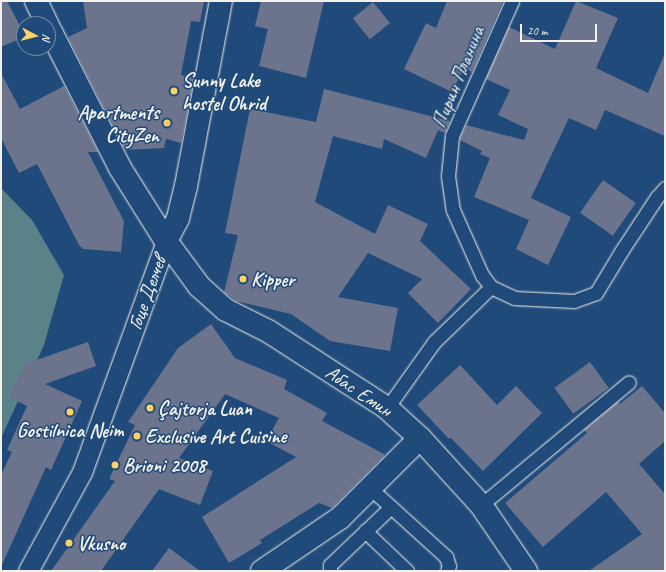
<!DOCTYPE html>
<meta charset="utf-8">
<style>
body{margin:0}
#map{position:relative;width:666px;height:572px;overflow:hidden;background:#1f4a7a;font-family:Caveat,sans-serif}
div>[style]{position:absolute}
.green>*{inset:0;background:#5b8289}
.building>*{inset:0;background:#6c748d;transform-origin:0 0}
.roads{filter:drop-shadow(0 0 1px #f4f1e8) drop-shadow(0 0 1px #f4f1e8)}
.service>*{height:13px;margin:-6.5px;padding:0 6.5px;transform-origin:6.5px;border-radius:6.5px;background:#1f4a7a}
.pedestrian>*{height:19px;margin:-9.5px;padding:0 9.5px;transform-origin:9.5px;border-radius:9.5px;background:#1f4a7a}
.minor>*{height:22px;margin:-11px;padding:0 11px;transform-origin:11px;border-radius:11px;background:#1f4a7a}
.dots>*{width:11px;height:11px;translate:-50% -50%;box-sizing:border-box;border:2px solid #1f4a7a;border-radius:50%}
span{translate:-50% -50%;white-space:nowrap;text-align:center;line-height:1.15;-webkit-text-stroke:3px #1f4a7a;paint-order:stroke}
.street-label{font-size:20px;color:#f4f1e8}
.poi-label{font-size:20px;color:#f4f1e8;font-weight:700}
.left{translate:0 -50%;text-align:left}
.right{translate:-100% -50%;text-align:right}
.frame{position:absolute;inset:0;border:2px solid #f4f1e8;pointer-events:none}
.north{position:absolute;left:16px;top:16px;width:40px;height:40px;box-sizing:border-box;background:#1f4a7a;border:1px solid #748da6;border-radius:50%;rotate:97deg;font-size:11px;font-weight:700;line-height:16px;text-align:center;color:#f4f1e8}
.north::after{content:'';display:block;margin:auto;width:14px;height:18px;background:#ffd166;clip-path:polygon(50% 0,100% 100%,50% 72%,0 100%)}
.scale{position:absolute;left:520px;top:24px;width:77px;height:18px;box-sizing:border-box;border:2px solid #f4f1e8;border-top:0;padding-left:5px;font-size:12px;line-height:14px;white-space:nowrap;color:#f4f1e8;-webkit-text-stroke:3px #1f4a7a;paint-order:stroke}
</style>
<div id="map">
<div class="green">
<i style="clip-path:polygon(1px 188px,32px 220px,64px 275px,44px 345px,1px 438px)"></i>
</div>
<div class="building">
<i style="clip-path:polygon(1px 1px,7px 1px,24px 34px,24px 37px,1px 47px)"></i>
<i style="clip-path:polygon(83px 1px,204px 1px,200px 22px,191px 21px,181px 75px,194px 78px,181px 143px,166px 139px,164px 148px,125px 150px,68px 37px,87px 28px)"></i>
<i style="clip-path:polygon(261px 1px,324px 1px,306px 78px,259px 66px,268px 29px,255px 26px)"></i>
<i style="clip-path:polygon(447px 1px,503px 1px,472px 72px,464px 68px,452px 92px,404px 69px,426px 23px,436px 28px)"></i>
<i style="clip-path:polygon(576px 1px,618px 18px,596px 68px,648px 93px,665px 53px,665px 136px,605px 110px,596px 130px,569px 118px,531px 198px,571px 217px,548px 265px,516px 249px,529px 220px,474px 197px,490px 158px,480px 154px,482px 151px,460px 140px,460px 138px,466px 125px,524px 140px,528px 129px,498px 115px,510px 90px,486px 79px,509px 27px,555px 49px)"></i>
<i style="left:373px;top:2px;width:27px;height:26px;rotate:51deg"></i>
<i style="clip-path:polygon(1px 73px,20px 109px,64px 86px,98px 152px,88px 152px,124px 221px,121px 252px,83px 249px,79px 245px,37px 164px,19px 173px,1px 138px)"></i>
<i style="clip-path:polygon(324px 89px,450px 121px,445px 133px,438px 130px,426px 158px,384px 139px,382px 149px,333px 136px,315px 202px,375px 234px,388px 205px,428px 224px,420px 241px,471px 289px,438px 323px,408px 293px,422px 279px,368px 253px,338px 297px,398px 308px,390px 351px,330px 341px,291px 314px,236px 301px,224px 292px,238px 235px,225px 233px,250px 109px,316px 122px)"></i>
<i style="left:603px;top:180px;width:40px;height:40px;rotate:35deg"></i>
<i style="clip-path:polygon(211px 324px,235px 358px,287px 380px,284px 389px,327px 413px,322px 421px,384px 454px,384px 456px,332px 508px,319px 503px,260px 540px,262px 543px,229px 563px,202px 517px,296px 457px,266px 441px,279px 418px,225px 394px,179px 458px,213px 471px,200px 505px,159px 489px,101px 571px,51px 571px,115px 481px,109px 479px,135px 425px,128px 422px,178px 348px)"></i>
<i style="clip-path:polygon(88px 342px,96px 366px,45px 384px,82px 401px,51px 470px,46px 467px,1px 567px,1px 475px,12px 452px,7px 450px,27px 406px,9px 397px,25px 364px)"></i>
<i style="left:590px;top:362px;width:32px;height:44px;rotate:54deg"></i>
<i style="clip-path:polygon(460px 365px,497px 405px,516px 386px,542px 413px,483px 471px,451px 438px,449px 439px,417px 405px)"></i>
<i style="clip-path:polygon(642px 386px,665px 413px,665px 441px,639px 464px,665px 494px,665px 571px,589px 571px,642px 534px,606px 492px,543px 547px,505px 503px,587px 433px,584px 430px,618px 401px,620px 404px)"></i>
<i style="clip-path:polygon(169px 548px,200px 571px,152px 571px)"></i>
</div>
<div class="roads">
<div class="service">
<i style="left:512px;top:1px;width:148px;rotate:114deg"></i>
<i style="left:452px;top:136px;width:40px;rotate:95.7deg"></i>
<i style="left:448px;top:176px;width:34px;rotate:82deg"></i>
<i style="left:453px;top:210px;width:71px;rotate:66deg"></i>
<i style="left:482px;top:275px;width:15px;rotate:53deg"></i>
<i style="left:491px;top:287px;width:26px;rotate:25deg"></i>
<i style="left:515px;top:298px;width:59px;rotate:2.9deg"></i>
<i style="left:574px;top:301px;width:23px;rotate:-20deg"></i>
<i style="left:596px;top:293px;width:50px;rotate:-58.8deg"></i>
<i style="left:622px;top:250px;width:64px;rotate:-56.6deg"></i>
<i style="left:657px;top:197px;width:12px;rotate:-48deg"></i>
<i style="left:387px;top:408px;width:81px;rotate:-54.5deg"></i>
<i style="left:434px;top:342px;width:79px;rotate:-44deg"></i>
<i style="left:370px;top:488px;width:103px;rotate:42.2deg"></i>
<i style="left:446px;top:557px;width:9px;rotate:72deg"></i>
<i style="left:449px;top:566px;width:5px;rotate:112deg"></i>
<i style="left:481px;top:505px;width:192px;rotate:-39.7deg"></i>
<i style="left:365px;top:531px;width:58px;rotate:43.6deg"></i>
<i style="left:330px;top:571px;width:6px;rotate:-90deg"></i>
<i style="left:330px;top:565px;width:84px;rotate:-43.6deg"></i>
</div>
<div class="pedestrian">
<i style="left:28px;top:571px;width:113px;rotate:-61.4deg"></i>
<i style="left:82px;top:472px;width:246px;rotate:-70deg"></i>
</div>
<div class="minor">
<i style="left:36px;top:1px;width:25px;rotate:64deg"></i>
<i style="left:48px;top:26px;width:159px;rotate:63.1deg"></i>
<i style="left:120px;top:168px;width:86px;rotate:57.8deg"></i>
<i style="left:166px;top:241px;width:56px;rotate:53.7deg"></i>
<i style="left:199px;top:286px;width:36px;rotate:42deg"></i>
<i style="left:226px;top:310px;width:47px;rotate:26.6deg"></i>
<i style="left:268px;top:331px;width:142px;rotate:32.9deg"></i>
<i style="left:387px;top:408px;width:45px;rotate:42.3deg"></i>
<i style="left:420px;top:438px;width:91px;rotate:47.7deg"></i>
<i style="left:481px;top:505px;width:80px;rotate:55.7deg"></i>
<i style="left:166px;top:241px;width:26px;rotate:-62deg"></i>
<i style="left:178px;top:218px;width:33px;rotate:-76deg"></i>
<i style="left:186px;top:186px;width:188px;rotate:-79.3deg"></i>
<i style="left:262px;top:571px;width:94px;rotate:-34.2deg"></i>
<i style="left:340px;top:518px;width:113px;rotate:-45deg"></i>
</div>
</div>
<div class="dots">
<i style="left:174px;top:91px;background:#ffd166"></i>
<i style="left:167px;top:123px;background:#ffd166"></i>
<i style="left:243px;top:279px;background:#ffd166"></i>
<i style="left:150px;top:408px;background:#ffd166"></i>
<i style="left:70px;top:412px;background:#ffd166"></i>
<i style="left:137px;top:436px;background:#ffd166"></i>
<i style="left:115px;top:465px;background:#ffd166"></i>
<i style="left:69px;top:543px;background:#ffd166"></i>
</div>
<div class="street-label">
<span style="left:458px;top:77px;rotate:-68deg">Пирин Планина</span>
<span style="left:147px;top:293px;rotate:-70deg">Гоце Делчев</span>
<span style="left:359px;top:391px;rotate:34deg">Абас Емин</span>
</div>
<div class="poi-label">
<span class="left" style="left:182px;top:92px">Sunny Lake<br>hostel Ohrid</span>
<span class="right" style="left:159px;top:124px">Apartments<br>CityZen</span>
<span class="left" style="left:251px;top:279px">Kipper</span>
<span class="left" style="left:158px;top:408px">Çajtorja Luan</span>
<span style="left:70px;top:430px">Gostilnica Neim</span>
<span class="left" style="left:145px;top:436px">Exclusive Art Cuisine</span>
<span class="left" style="left:123px;top:465px">Brioni 2008</span>
<span class="left" style="left:77px;top:543px">Vkusno</span>
</div>
<div class="frame"></div>
<div class="north">N</div>
<div class="scale">20 m</div>
</div>
